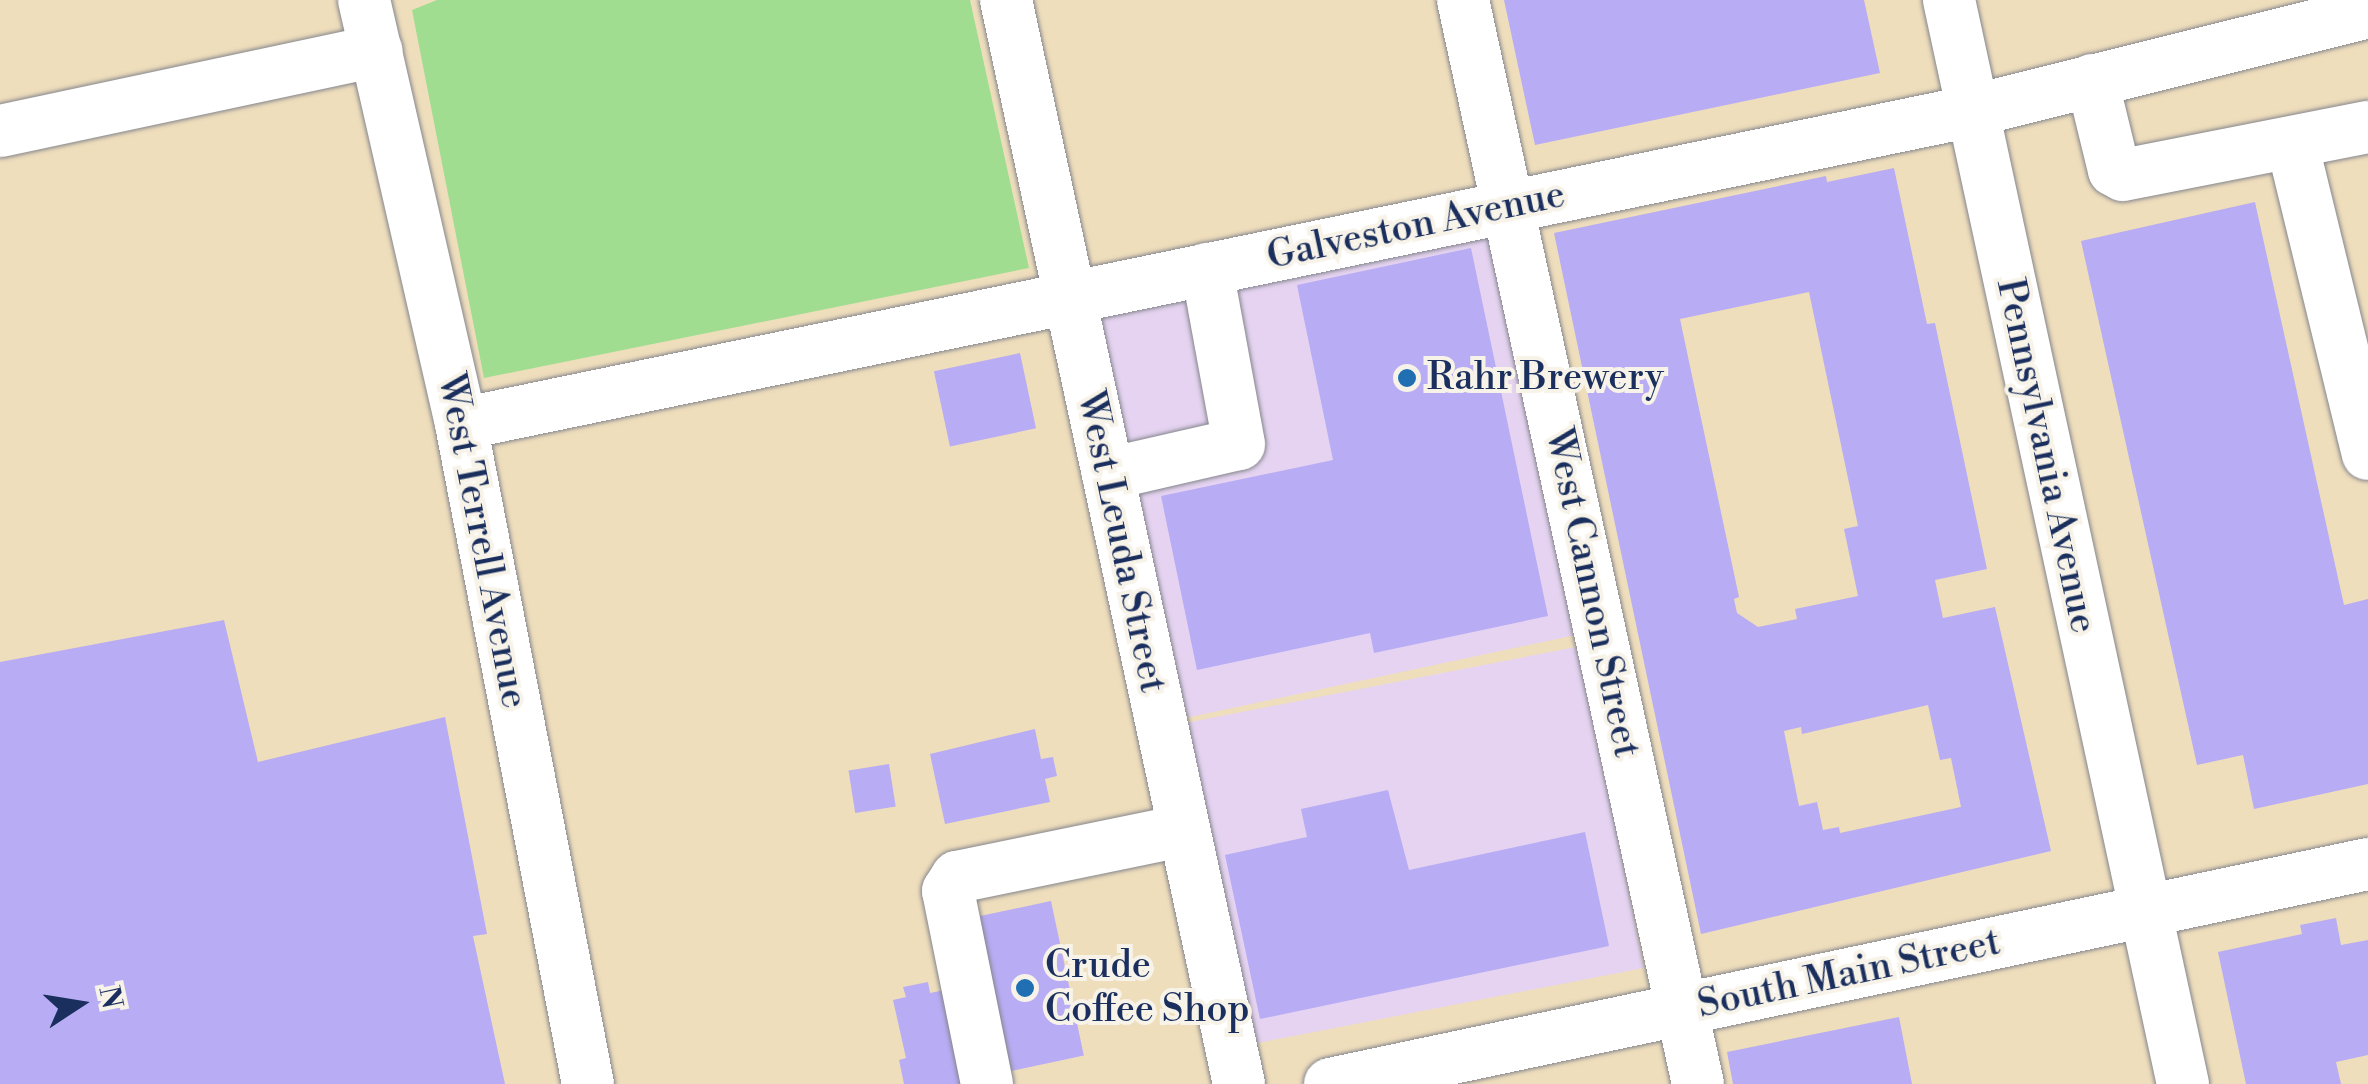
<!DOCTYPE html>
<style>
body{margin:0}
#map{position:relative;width:2368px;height:1084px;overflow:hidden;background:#efdebc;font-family:"Libre Bodoni",serif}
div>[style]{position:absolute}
.built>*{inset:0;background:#e5d3f1;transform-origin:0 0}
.green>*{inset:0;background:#a0dd91}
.building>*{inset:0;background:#b8acf4;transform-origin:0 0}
.roads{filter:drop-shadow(0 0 2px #85868d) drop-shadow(0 0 2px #85868d)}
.minor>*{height:52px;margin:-26px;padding:0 26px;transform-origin:26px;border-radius:26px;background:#fff}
.dots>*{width:28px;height:28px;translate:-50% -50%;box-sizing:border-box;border:5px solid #f7f3e8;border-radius:50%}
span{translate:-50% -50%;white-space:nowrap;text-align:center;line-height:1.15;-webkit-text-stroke:8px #f7f3e8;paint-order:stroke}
.street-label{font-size:38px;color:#1b2f5e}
.poi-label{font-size:38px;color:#1b2f5e}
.left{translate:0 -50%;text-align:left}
.north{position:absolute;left:30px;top:954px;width:100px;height:100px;-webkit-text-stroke:8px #f7f3e8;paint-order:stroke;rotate:78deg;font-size:28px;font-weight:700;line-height:40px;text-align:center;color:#1b2f5e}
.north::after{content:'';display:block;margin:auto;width:35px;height:45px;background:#1b2f5e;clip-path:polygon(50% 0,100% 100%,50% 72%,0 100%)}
</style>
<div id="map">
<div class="built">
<i style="left:1494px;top:223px;width:420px;height:416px;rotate:78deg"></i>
<i style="left:1581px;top:646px;width:328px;height:403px;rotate:79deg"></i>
</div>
<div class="green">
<i style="clip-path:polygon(437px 0,970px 0,1029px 268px,484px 378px,412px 10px)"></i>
</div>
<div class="building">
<i style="clip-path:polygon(1504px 0,1864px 0,1880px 73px,1535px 145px)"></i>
<i style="clip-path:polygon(evenodd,1894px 168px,1927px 324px,1935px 323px,1987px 569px,1935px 580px,1943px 618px,1995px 607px,2051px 851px,1701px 934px,1554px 233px,1826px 176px,1827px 182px,1894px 168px,1809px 292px,1858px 526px,1844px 529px,1858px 596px,1795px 609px,1797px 619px,1758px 627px,1737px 613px,1734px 599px,1739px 597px,1680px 319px,1809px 292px,1894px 168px,1928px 705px,1940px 760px,1951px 758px,1961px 807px,1840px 833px,1839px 827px,1823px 830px,1817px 802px,1799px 806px,1784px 731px,1801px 727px,1802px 734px,1928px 705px)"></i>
<i style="clip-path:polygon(2255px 202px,2344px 605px,2368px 599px,2368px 784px,2254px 809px,2243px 755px,2197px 765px,2081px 241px)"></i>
<i style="clip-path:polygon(1471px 248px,1548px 616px,1374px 653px,1370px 633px,1197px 670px,1161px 496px,1333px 460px,1297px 285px)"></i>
<i style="left:1020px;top:353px;width:77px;height:88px;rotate:78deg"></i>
<i style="clip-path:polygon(224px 620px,258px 762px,445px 717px,487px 934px,473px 936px,505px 1084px,0 1084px,0 662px)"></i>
<i style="clip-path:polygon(1035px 729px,1041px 759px,1053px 757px,1057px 776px,1045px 779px,1050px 802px,945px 824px,930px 754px)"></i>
<i style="left:889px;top:764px;width:43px;height:41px;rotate:81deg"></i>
<i style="clip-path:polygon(1388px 790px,1409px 870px,1585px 832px,1609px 946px,1260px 1019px,1225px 855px,1307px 837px,1301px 809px)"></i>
<i style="left:1051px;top:901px;width:158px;height:87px;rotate:78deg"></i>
<i style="clip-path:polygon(2336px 918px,2341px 945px,2368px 940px,2368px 1055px,2336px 1062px,2341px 1084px,2246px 1084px,2218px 952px,2302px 934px,2300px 925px)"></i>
<i style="clip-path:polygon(928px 982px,930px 993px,950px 989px,971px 1084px,904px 1084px,899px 1060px,906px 1058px,893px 1000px,906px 997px,903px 987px)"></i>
<i style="clip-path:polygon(1899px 1017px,1912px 1084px,1733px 1084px,1727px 1052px)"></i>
</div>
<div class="roads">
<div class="minor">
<i style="left:364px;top:0;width:435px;rotate:77.1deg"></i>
<i style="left:461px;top:424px;width:672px;rotate:79.11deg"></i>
<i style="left:1006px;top:0;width:1109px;rotate:77.87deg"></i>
<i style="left:1463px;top:0;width:1109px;rotate:77.77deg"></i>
<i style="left:1949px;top:0;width:1109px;rotate:77.82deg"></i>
<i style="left:2092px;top:80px;width:93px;rotate:76.3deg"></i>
<i style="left:2114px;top:170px;width:10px;rotate:29deg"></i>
<i style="left:2123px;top:175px;width:250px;rotate:-11.1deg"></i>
<i style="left:0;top:131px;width:385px;rotate:-12deg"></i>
<i style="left:2292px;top:143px;width:320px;rotate:76.3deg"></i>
<i style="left:461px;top:424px;width:1543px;rotate:-11.7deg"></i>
<i style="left:1972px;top:111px;width:408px;rotate:-14deg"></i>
<i style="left:1108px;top:474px;width:134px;rotate:-12.9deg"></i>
<i style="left:1239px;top:444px;width:178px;rotate:-100.4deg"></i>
<i style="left:987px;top:1084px;width:197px;rotate:-101.4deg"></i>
<i style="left:948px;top:891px;width:17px;rotate:-57deg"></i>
<i style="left:957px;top:877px;width:230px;rotate:-11.6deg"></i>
<i style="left:1330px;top:1084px;width:1061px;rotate:-11.97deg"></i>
</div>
</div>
<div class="dots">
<i style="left:1407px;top:378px;background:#1f6fb2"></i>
<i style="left:1025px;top:988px;background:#1f6fb2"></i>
</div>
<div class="street-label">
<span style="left:1416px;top:226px;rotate:-12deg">Galveston Avenue</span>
<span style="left:2046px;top:456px;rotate:78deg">Pennsylvania Avenue</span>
<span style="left:482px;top:541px;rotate:79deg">West Terrell Avenue</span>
<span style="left:1121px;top:542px;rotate:78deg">West Leuda Street</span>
<span style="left:1592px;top:593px;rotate:78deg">West Cannon Street</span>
<span style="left:1849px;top:974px;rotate:-12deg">South Main Street</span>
</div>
<div class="poi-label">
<span class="left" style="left:1427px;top:378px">Rahr Brewery</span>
<span class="left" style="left:1045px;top:988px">Crude<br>Coffee Shop</span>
</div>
<div class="north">N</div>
</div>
